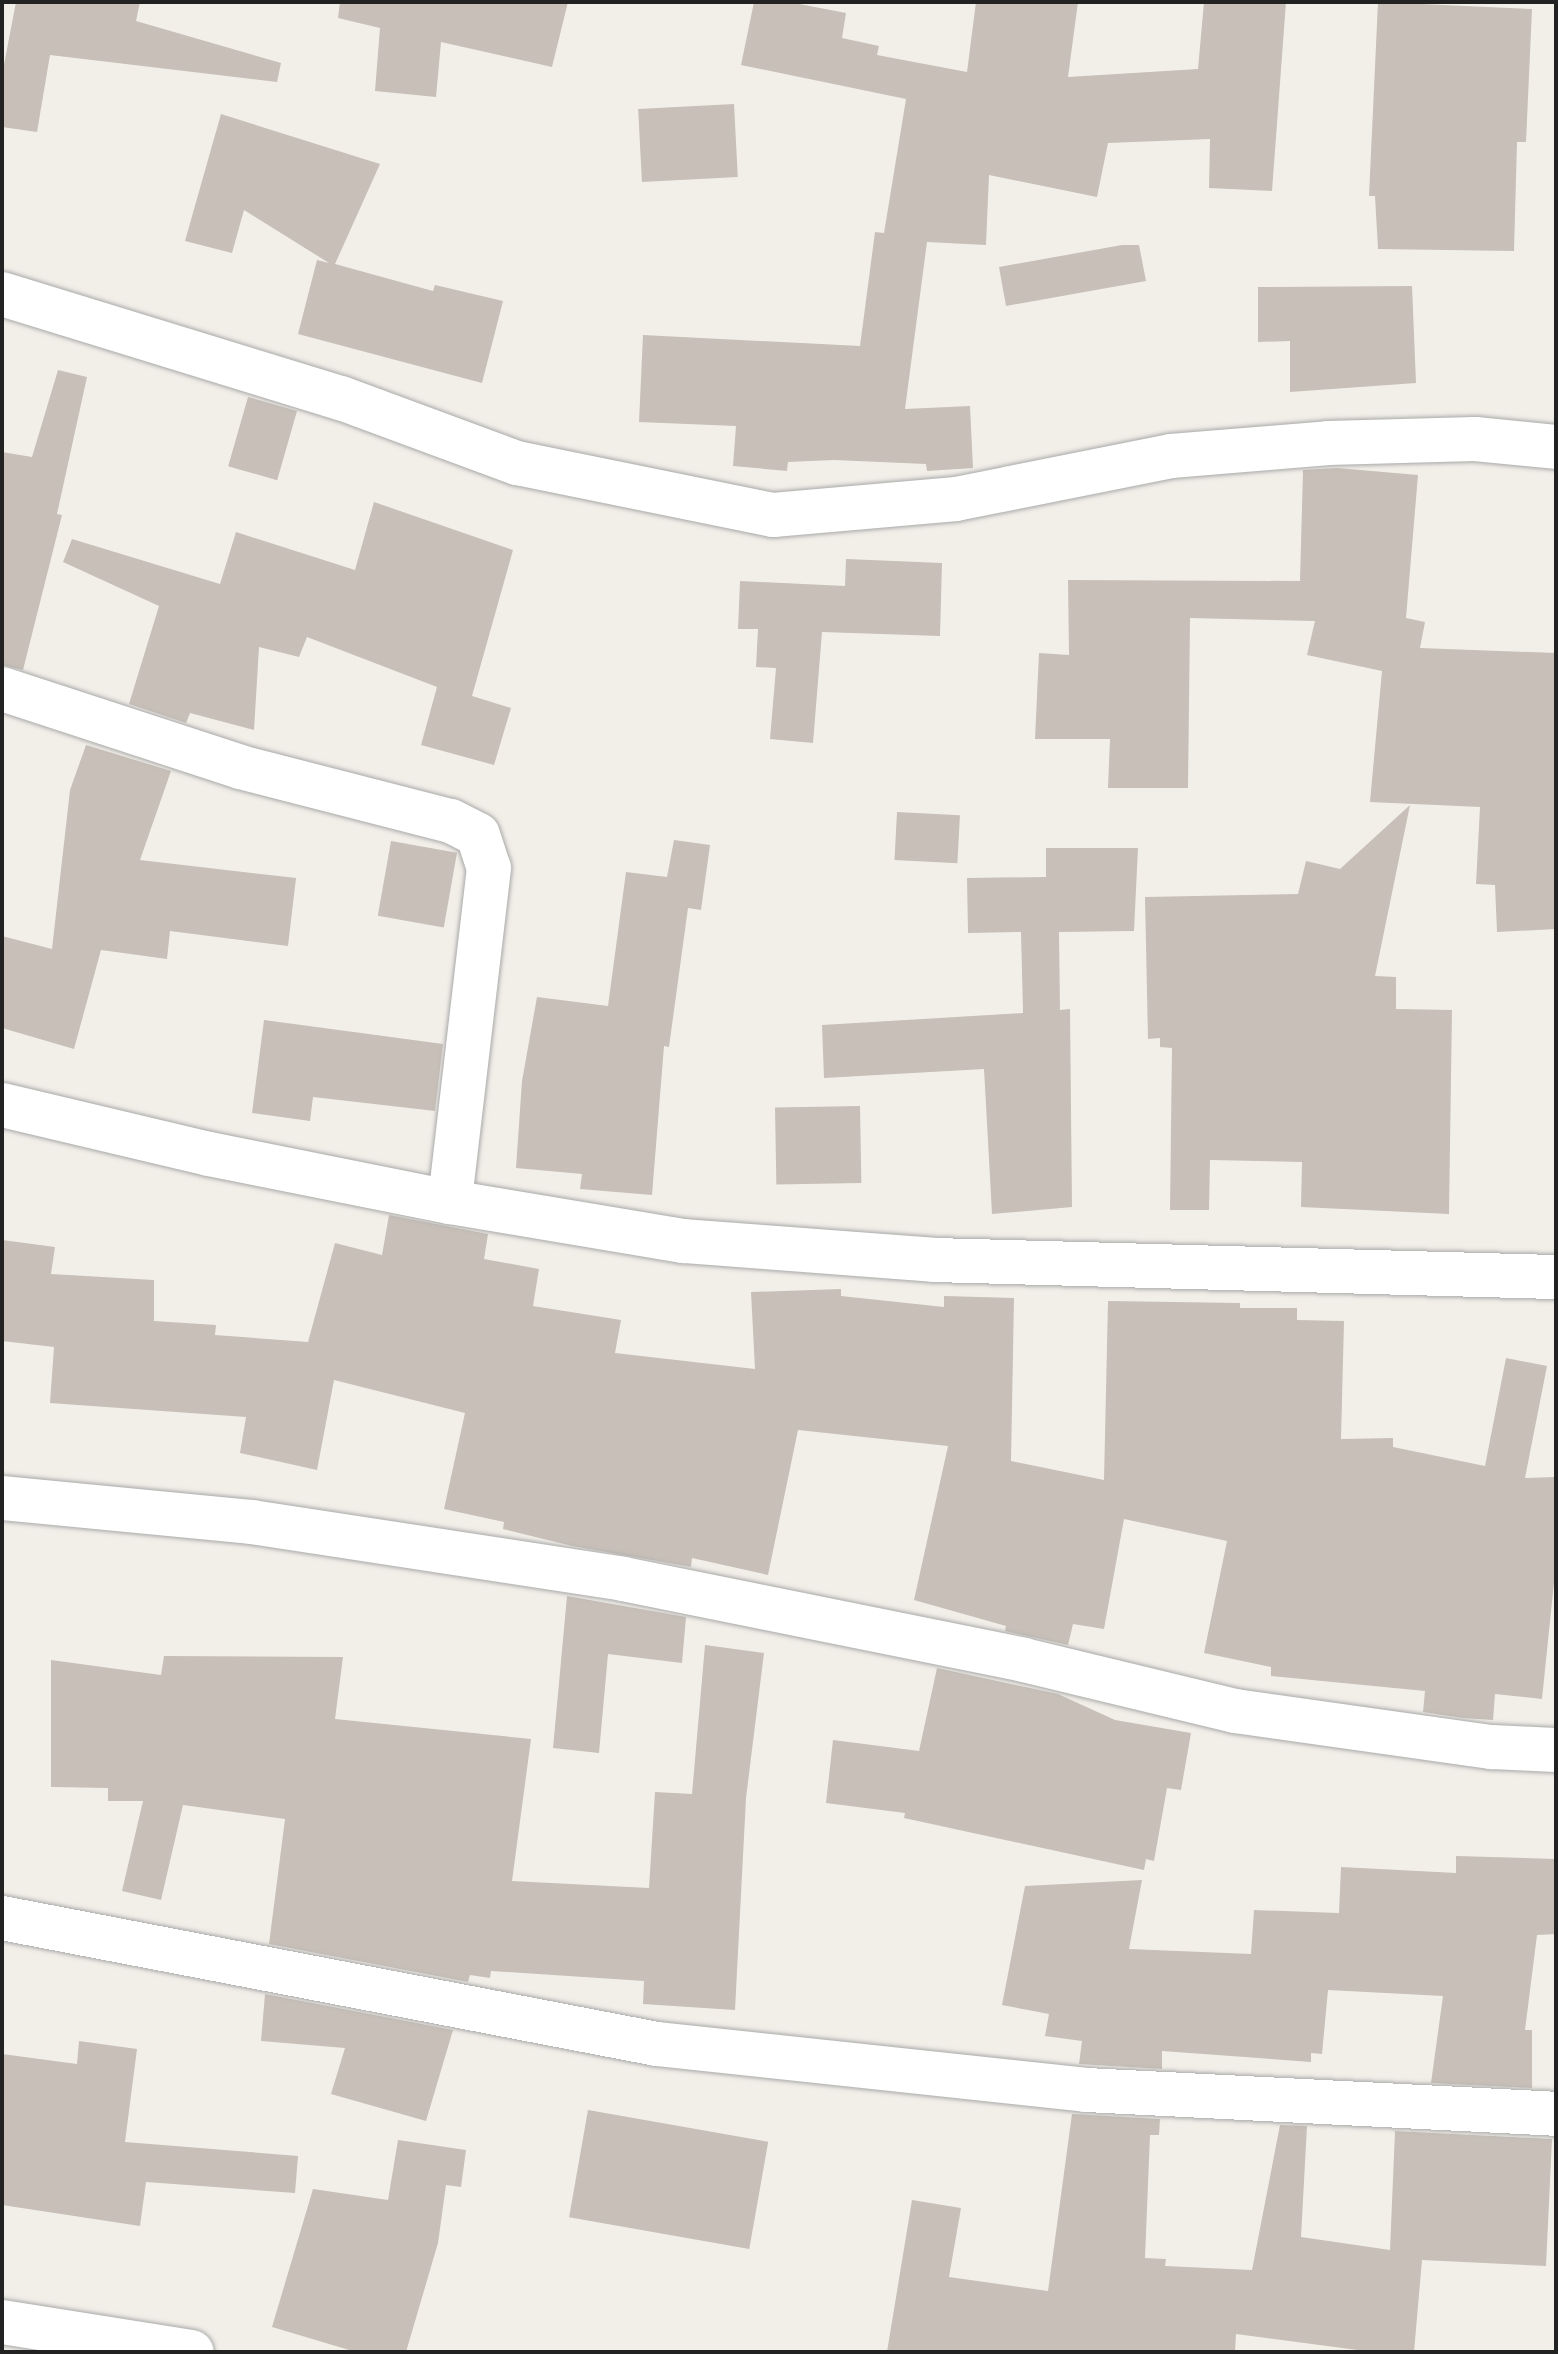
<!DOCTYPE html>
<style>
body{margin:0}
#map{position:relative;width:1558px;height:2354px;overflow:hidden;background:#f2efe9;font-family:"Space Grotesk",sans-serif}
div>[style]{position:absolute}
.building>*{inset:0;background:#c7bfb8;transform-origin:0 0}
.roads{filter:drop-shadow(0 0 2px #a9a9a9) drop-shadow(0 0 2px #a9a9a9)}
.minor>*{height:44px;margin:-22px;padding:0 22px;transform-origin:22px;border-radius:22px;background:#fff}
span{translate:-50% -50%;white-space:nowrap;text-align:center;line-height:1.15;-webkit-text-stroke:6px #fff;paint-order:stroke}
.frame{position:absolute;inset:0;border:4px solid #222;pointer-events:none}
</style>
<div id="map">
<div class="building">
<i style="clip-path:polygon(16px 2px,140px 2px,136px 21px,281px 63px,277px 82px,50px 55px,37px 132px,2px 127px,2px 75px)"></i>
<i style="clip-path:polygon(340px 2px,568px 2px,552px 67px,441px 42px,436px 97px,375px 91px,380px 28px,338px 18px)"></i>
<i style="clip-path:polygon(754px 2px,789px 2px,846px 13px,842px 38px,879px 46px,877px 55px,967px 72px,976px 2px,1078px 2px,1068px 77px,1198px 69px,1204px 2px,1286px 2px,1272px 191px,1209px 188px,1210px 139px,1108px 143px,1097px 197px,989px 175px,986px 245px,927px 242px,905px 409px,970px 406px,973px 468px,927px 471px,926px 464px,834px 460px,788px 462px,787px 471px,733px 466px,736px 426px,639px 422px,643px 335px,860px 346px,875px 232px,884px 233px,906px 99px,741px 65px)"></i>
<i style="clip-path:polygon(1378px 2px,1532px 9px,1526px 142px,1517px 142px,1514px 251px,1378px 249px,1375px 196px,1369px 196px)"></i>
<i style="left:734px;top:104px;width:73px;height:96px;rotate:87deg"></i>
<i style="clip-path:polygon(221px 114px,380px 164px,335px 264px,433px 291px,435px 285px,503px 301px,482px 383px,298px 334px,317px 260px,329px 263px,244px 210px,232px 253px,185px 241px)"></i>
<i style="clip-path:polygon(1122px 245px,1139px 245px,1146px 281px,1006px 306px,999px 267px)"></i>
<i style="clip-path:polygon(1412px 286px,1416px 383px,1290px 392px,1290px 341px,1258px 342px,1258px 287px)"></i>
<i style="clip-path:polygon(58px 370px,87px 377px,57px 514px,62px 515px,23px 670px,2px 665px,2px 452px,32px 457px)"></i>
<i style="left:248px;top:397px;width:51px;height:72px;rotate:16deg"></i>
<i style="clip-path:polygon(1337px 468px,1418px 475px,1406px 618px,1425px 622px,1420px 648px,1556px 653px,1556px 929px,1497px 932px,1495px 885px,1476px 884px,1480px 807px,1370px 802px,1382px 671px,1307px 655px,1315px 621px,1190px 618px,1188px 788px,1108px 788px,1110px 739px,1035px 739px,1039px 653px,1069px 655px,1068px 580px,1300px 581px,1303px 470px)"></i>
<i style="clip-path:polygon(374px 502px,513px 550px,472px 696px,511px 708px,494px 765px,421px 745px,437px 687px,307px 637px,299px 657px,259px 647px,254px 730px,190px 713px,186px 723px,129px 704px,159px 606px,63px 562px,72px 539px,220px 584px,236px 532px,355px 570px)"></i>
<i style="clip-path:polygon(846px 559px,942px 563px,940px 636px,822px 632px,813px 743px,770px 739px,776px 668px,756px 667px,758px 629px,738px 629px,740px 581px,845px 586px)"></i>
<i style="clip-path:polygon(86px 745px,171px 771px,140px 860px,296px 878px,288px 946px,170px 931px,167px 959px,101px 950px,74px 1049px,2px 1028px,2px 936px,52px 949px,70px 790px)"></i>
<i style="clip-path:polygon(1410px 805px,1375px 976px,1396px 977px,1396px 1009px,1452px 1010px,1449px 1214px,1301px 1207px,1302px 1162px,1210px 1160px,1209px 1210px,1170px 1210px,1172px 1048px,1160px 1047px,1160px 1038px,1148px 1039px,1145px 897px,1298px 894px,1306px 861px,1340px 869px)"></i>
<i style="left:897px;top:812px;width:63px;height:48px;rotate:3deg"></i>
<i style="clip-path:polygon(674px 840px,710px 845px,701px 910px,688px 908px,669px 1047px,664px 1046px,652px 1195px,580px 1189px,582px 1174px,516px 1168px,522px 1081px,537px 997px,608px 1006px,626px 872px,667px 877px)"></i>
<i style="left:391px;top:841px;width:67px;height:76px;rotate:10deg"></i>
<i style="clip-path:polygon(1046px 848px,1138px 848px,1134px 931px,1059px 932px,1060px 1010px,1070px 1009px,1072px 1207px,992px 1214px,984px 1069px,824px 1078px,822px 1025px,1023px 1013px,1021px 932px,968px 933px,967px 878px,1046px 877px)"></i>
<i style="clip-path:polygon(264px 1020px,443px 1044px,435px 1111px,313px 1097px,310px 1121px,252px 1113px)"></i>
<i style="left:860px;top:1106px;width:77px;height:85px;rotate:89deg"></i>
<i style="clip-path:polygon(389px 1215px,488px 1234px,484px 1259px,539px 1269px,533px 1306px,621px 1320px,615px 1353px,755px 1369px,751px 1292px,841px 1289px,841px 1296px,944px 1307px,944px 1296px,1014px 1298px,1011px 1461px,1104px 1480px,1108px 1301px,1240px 1303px,1240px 1308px,1297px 1308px,1297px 1320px,1344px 1321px,1341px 1439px,1393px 1438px,1393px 1447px,1485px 1466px,1506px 1358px,1547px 1366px,1525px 1478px,1556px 1477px,1556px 1563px,1542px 1699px,1495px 1694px,1493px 1720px,1463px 1718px,1423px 1712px,1425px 1691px,1271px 1676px,1271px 1667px,1204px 1653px,1227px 1541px,1124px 1519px,1104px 1629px,1073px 1624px,1068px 1645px,1005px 1631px,1006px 1626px,914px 1600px,948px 1446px,798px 1430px,768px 1575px,692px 1558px,691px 1567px,572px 1546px,503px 1529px,504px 1522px,444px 1509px,465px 1413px,334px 1380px,317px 1470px,240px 1453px,246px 1417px,50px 1403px,54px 1347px,2px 1341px,2px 1240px,55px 1247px,51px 1274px,154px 1280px,154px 1321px,216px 1325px,215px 1335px,308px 1342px,335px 1243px,382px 1255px)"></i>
<i style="clip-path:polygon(567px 1596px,686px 1617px,682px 1663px,608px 1654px,599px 1753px,553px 1748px)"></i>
<i style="clip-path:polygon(705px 1645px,764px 1653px,746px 1798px,735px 2010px,643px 2004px,644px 1981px,491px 1971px,490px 1978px,470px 1975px,468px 1982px,269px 1944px,285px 1819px,183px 1805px,161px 1900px,122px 1891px,143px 1801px,108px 1801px,108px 1788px,51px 1787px,51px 1660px,161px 1675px,164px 1656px,343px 1657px,335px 1719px,531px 1739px,512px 1881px,649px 1888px,655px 1792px,692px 1794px)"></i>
<i style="clip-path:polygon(937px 1668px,1058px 1694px,1115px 1720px,1191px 1733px,1181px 1790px,1167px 1788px,1154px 1861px,1146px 1859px,1144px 1870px,904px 1818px,905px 1813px,826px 1803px,833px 1740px,919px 1751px)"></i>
<i style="clip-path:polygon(1456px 1856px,1556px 1859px,1556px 1934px,1537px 1935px,1525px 2030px,1532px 2030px,1532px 2088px,1431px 2083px,1443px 1996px,1328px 1990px,1322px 2054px,1311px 2053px,1311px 2062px,1162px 2051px,1162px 2069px,1079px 2064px,1082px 2041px,1045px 2036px,1049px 2014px,1002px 2005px,1025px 1886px,1142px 1880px,1129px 1949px,1251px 1954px,1254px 1910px,1339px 1913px,1341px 1867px,1456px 1873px)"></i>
<i style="clip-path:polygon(265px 1994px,453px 2030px,426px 2121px,331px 2094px,345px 2048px,261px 2041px)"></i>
<i style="clip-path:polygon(79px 2041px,137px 2049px,125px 2142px,298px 2156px,295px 2193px,146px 2182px,140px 2226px,2px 2205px,2px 2054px,77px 2064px)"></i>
<i style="left:588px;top:2110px;width:183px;height:109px;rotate:10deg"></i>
<i style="clip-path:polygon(1072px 2114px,1160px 2119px,1159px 2135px,1150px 2135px,1145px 2258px,1166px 2259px,1165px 2266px,1252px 2270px,1280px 2125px,1307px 2126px,1301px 2237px,1390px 2250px,1395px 2131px,1552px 2139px,1546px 2266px,1422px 2260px,1414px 2352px,1373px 2352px,1236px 2334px,1235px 2352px,887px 2352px,912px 2200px,961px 2208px,949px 2277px,1048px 2291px)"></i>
<i style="clip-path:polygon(398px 2140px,466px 2150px,461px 2187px,446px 2185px,438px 2243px,406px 2352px,356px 2352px,272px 2327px,313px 2189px,388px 2200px)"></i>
</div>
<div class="roads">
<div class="minor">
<i style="left:2px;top:294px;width:355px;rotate:17.1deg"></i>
<i style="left:341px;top:398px;width:188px;rotate:20.3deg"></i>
<i style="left:517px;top:463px;width:261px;rotate:11.5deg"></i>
<i style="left:773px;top:515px;width:184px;rotate:-5deg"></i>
<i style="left:956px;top:499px;width:219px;rotate:-11.3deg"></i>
<i style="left:1171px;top:456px;width:158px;rotate:-4.7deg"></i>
<i style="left:1328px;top:443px;width:147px;rotate:-1.6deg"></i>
<i style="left:1475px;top:439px;width:81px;rotate:5.6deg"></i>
<i style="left:2px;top:689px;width:250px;rotate:18.1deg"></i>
<i style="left:240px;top:767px;width:218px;rotate:14.4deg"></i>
<i style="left:451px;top:821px;width:30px;rotate:27deg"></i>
<i style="left:478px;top:835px;width:35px;rotate:72deg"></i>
<i style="left:489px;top:868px;width:336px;rotate:96.7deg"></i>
<i style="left:2px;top:1105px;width:213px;rotate:13.3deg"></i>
<i style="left:209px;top:1154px;width:246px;rotate:11.3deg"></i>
<i style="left:450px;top:1202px;width:237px;rotate:9.5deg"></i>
<i style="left:684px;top:1241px;width:251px;rotate:4.3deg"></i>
<i style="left:934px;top:1260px;width:622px;rotate:1.57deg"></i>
<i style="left:2px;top:1498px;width:251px;rotate:5.5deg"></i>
<i style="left:252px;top:1522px;width:375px;rotate:8.7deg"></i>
<i style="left:623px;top:1579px;width:409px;rotate:11.4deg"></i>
<i style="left:1024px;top:1660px;width:217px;rotate:13.6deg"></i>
<i style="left:1235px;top:1711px;width:260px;rotate:8deg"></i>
<i style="left:1492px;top:1747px;width:64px;rotate:2.7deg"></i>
<i style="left:2px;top:1918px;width:667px;rotate:10.89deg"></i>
<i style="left:657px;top:2044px;width:431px;rotate:6.1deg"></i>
<i style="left:1086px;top:2090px;width:471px;rotate:2.9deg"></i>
<i style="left:2px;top:2322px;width:192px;rotate:9deg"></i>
</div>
</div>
<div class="frame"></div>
</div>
